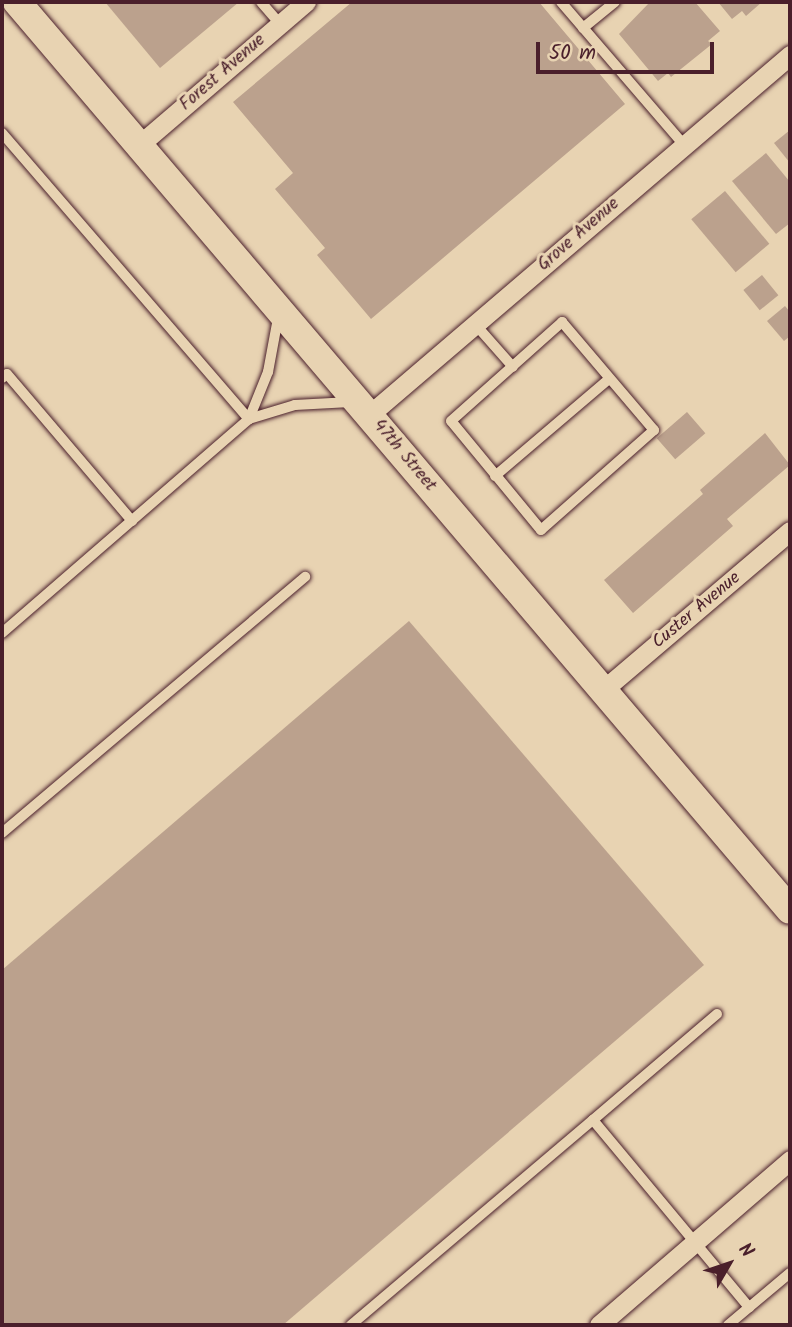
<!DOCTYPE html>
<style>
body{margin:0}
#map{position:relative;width:792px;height:1327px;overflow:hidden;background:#e8d3b2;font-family:Kalam,sans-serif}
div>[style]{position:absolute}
.building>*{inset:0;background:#bba18d;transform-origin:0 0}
.roads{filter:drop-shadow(0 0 2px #4a1f2b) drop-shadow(0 0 2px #4a1f2b)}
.service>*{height:10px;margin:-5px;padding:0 5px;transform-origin:5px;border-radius:5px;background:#e8d3b2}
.minor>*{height:19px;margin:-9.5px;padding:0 9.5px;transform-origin:9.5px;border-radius:9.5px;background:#e8d3b2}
.secondary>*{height:28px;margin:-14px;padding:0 14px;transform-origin:14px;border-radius:14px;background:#e8d3b2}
span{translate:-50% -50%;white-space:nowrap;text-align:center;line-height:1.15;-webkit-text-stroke:6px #e8d3b2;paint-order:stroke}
.street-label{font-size:18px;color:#4a1f2b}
.frame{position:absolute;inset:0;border:4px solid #4a1f2b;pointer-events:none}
.north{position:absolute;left:694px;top:1229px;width:70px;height:70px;-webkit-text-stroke:5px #e8d3b2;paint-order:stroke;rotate:51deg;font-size:19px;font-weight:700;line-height:28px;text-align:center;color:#4a1f2b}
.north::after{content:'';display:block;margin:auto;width:24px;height:32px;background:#4a1f2b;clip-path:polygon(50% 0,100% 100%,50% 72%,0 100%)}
.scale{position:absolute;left:536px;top:42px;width:178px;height:32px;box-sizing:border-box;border:4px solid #4a1f2b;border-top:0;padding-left:9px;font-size:21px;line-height:24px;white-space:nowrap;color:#4a1f2b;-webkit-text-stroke:5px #e8d3b2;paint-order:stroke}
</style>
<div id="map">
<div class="building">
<i style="clip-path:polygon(105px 2px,239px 2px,160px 68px)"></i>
<i style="clip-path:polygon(352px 2px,539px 2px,625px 104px,371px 319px,317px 255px,325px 248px,275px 189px,293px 173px,233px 102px)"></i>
<i style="clip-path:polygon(650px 2px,695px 2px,720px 31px,708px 41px,712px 44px,671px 77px,668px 73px,658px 81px,619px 34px)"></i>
<i style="clip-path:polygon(718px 2px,762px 2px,746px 16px,742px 11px,732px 19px)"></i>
<i style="clip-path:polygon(790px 130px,790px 163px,774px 143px)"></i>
<i style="clip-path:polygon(766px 153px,790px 182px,790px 223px,776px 234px,732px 181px)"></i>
<i style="left:725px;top:191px;width:69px;height:44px;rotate:50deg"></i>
<i style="left:762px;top:275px;width:26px;height:24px;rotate:51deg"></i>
<i style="clip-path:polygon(785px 306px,790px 312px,790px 336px,784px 341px,767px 321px)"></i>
<i style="left:687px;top:412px;width:28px;height:40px;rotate:49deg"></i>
<i style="clip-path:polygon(765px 433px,790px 465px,727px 519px,733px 526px,633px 613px,604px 580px,703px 494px,700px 490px)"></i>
<i style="clip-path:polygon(409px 621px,704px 965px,283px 1325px,2px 1325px,2px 970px)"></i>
</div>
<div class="roads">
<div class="service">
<i style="left:261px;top:2px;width:29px;rotate:49deg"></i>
<i style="left:561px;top:2px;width:189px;rotate:49.3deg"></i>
<i style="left:583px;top:28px;width:41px;rotate:-39.1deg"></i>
<i style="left:2px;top:133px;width:378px;rotate:49.2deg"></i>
<i style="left:562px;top:322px;width:142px;rotate:49.6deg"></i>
<i style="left:654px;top:430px;width:151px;rotate:138.5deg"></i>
<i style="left:541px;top:530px;width:141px;rotate:-129.5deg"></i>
<i style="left:451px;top:421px;width:149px;rotate:-41.7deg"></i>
<i style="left:475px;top:324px;width:57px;rotate:48.5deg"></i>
<i style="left:2px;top:378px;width:6px;rotate:-39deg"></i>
<i style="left:7px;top:374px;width:193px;rotate:49.6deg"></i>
<i style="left:249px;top:419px;width:51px;rotate:-68deg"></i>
<i style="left:268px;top:372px;width:55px;rotate:-79.5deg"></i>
<i style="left:495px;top:476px;width:150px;rotate:-40.4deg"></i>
<i style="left:2px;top:633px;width:327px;rotate:-40.9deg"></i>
<i style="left:249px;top:419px;width:48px;rotate:-16.9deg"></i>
<i style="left:295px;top:405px;width:55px;rotate:-3.1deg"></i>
<i style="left:2px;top:833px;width:397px;rotate:-40.2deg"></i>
<i style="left:717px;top:1014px;width:163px;rotate:139.5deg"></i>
<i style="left:593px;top:1120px;width:244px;rotate:50.2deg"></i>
<i style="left:351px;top:1325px;width:317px;rotate:-40.3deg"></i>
<i style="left:728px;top:1325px;width:81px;rotate:-40deg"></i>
</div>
<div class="minor">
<i style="left:139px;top:145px;width:220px;rotate:-40.6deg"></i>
<i style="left:369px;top:415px;width:554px;rotate:-40.53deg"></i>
<i style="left:603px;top:690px;width:245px;rotate:-40.4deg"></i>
<i style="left:599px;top:1325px;width:252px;rotate:-40.8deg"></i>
</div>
<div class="secondary">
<i style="left:17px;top:2px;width:1192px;rotate:49.59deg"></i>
</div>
</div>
<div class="street-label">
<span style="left:223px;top:73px;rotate:-41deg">Forest Avenue</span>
<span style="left:579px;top:235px;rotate:-41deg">Grove Avenue</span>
<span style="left:404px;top:456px;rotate:50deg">47th Street</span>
<span style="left:697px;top:611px;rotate:-40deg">Custer Avenue</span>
</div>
<div class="frame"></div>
<div class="north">N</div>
<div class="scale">50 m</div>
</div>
